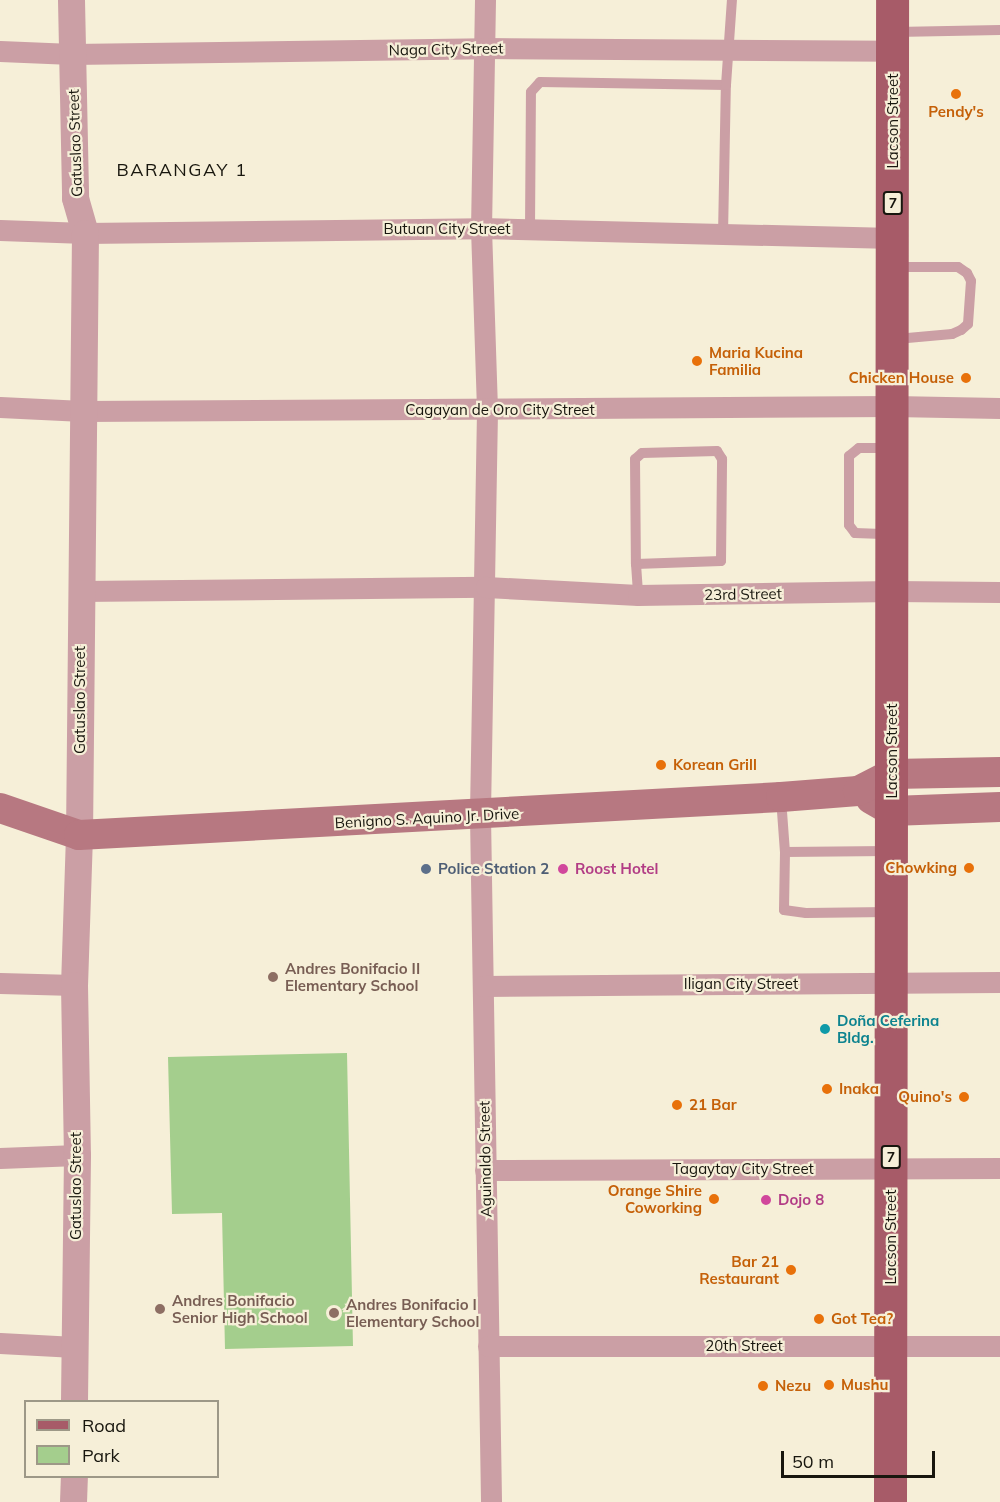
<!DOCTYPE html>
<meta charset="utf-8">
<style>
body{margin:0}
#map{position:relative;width:1000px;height:1502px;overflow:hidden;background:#f6efd8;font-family:Mulish,sans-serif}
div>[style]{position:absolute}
.green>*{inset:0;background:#a4ce8d}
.service>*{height:10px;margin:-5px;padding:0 5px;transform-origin:5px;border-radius:5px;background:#cb9fa5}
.minor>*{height:21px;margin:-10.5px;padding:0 10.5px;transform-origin:10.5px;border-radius:10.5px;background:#cb9fa5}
.tertiary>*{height:27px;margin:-13.5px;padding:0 13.5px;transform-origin:13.5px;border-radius:13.5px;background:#cb9fa5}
.secondary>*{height:30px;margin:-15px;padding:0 15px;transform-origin:15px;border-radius:15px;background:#b77881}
.primary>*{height:33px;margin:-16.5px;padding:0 16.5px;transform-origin:16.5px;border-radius:16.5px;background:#a75b68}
.dots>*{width:16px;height:16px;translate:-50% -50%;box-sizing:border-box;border:3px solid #f6efd8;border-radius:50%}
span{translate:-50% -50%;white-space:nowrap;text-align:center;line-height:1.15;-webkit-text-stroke:4.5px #f6efd8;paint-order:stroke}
.shield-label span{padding:2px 4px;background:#f6efd8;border:2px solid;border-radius:4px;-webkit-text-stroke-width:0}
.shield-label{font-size:14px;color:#18160e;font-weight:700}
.street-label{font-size:15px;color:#18160e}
.food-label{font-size:15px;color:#c56008;font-weight:700}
.left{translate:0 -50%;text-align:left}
.right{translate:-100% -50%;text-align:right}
.service-label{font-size:15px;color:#4e5e75;font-weight:700}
.hotel-label{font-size:15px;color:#b23c85;font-weight:700}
.education-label{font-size:15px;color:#785e54;font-weight:700}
.culture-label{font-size:15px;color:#0d838f;font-weight:700}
.quarter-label{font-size:18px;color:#18160e;letter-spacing:1.5px}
.legend{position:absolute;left:24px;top:1400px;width:195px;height:78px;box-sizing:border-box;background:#f6efd8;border:2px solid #9d9887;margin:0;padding:8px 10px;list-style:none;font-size:18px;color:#18160e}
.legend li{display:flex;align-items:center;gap:12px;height:30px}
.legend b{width:30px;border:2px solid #9d9887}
.scale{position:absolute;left:781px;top:1451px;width:154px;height:27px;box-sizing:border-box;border:3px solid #18160e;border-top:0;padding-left:8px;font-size:18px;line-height:21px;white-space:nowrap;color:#18160e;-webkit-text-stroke:4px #f6efd8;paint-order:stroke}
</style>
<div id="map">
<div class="green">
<i style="clip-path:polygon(347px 1053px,353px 1346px,225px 1349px,222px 1213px,172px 1214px,168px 1057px)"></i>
</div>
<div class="service">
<i style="left:896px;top:32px;width:104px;rotate:-1.1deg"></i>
<i style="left:530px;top:229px;width:137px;rotate:-89.6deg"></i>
<i style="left:531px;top:92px;width:13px;rotate:-48deg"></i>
<i style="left:540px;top:82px;width:186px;rotate:0.9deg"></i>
<i style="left:723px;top:235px;width:150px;rotate:-88.9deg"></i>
<i style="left:726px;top:85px;width:85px;rotate:-86deg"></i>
<i style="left:893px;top:267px;width:65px"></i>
<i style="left:958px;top:267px;width:11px;rotate:34deg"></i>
<i style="left:967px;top:273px;width:9px;rotate:63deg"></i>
<i style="left:971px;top:281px;width:43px;rotate:94deg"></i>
<i style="left:968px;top:324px;width:9px;rotate:139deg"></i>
<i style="left:961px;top:330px;width:10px;rotate:156deg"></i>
<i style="left:952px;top:334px;width:56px;rotate:174.9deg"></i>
<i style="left:889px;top:448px;width:30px;rotate:180deg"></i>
<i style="left:859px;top:448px;width:13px;rotate:141deg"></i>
<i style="left:849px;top:456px;width:69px;rotate:90deg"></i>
<i style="left:849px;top:525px;width:10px;rotate:53deg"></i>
<i style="left:855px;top:533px;width:34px;rotate:2deg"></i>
<i style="left:636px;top:564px;width:85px;rotate:-2deg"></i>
<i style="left:721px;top:561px;width:102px;rotate:-89.4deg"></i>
<i style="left:722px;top:459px;width:9px;rotate:-122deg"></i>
<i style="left:717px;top:451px;width:75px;rotate:178.5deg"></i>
<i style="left:642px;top:453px;width:9px;rotate:139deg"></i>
<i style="left:635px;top:459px;width:105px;rotate:89.5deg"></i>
<i style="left:636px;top:564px;width:31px;rotate:86deg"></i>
<i style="left:781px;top:798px;width:54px;rotate:85.8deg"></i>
<i style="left:785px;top:852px;width:58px;rotate:91deg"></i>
<i style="left:784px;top:910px;width:22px;rotate:8deg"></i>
<i style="left:806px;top:913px;width:82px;rotate:-0.7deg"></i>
<i style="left:785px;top:852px;width:102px;rotate:-0.6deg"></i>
</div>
<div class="minor">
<i style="left:485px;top:0;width:228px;rotate:91deg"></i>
<i style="left:481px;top:228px;width:183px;rotate:88.1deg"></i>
<i style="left:487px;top:411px;width:404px;rotate:91deg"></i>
<i style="left:480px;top:815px;width:687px;rotate:89.08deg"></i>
<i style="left:0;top:51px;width:72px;rotate:2.4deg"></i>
<i style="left:72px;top:54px;width:412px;rotate:-0.8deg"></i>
<i style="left:484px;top:48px;width:408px;rotate:0.4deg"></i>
<i style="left:0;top:230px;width:85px;rotate:2deg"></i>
<i style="left:85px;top:233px;width:396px;rotate:-0.7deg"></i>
<i style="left:481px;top:228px;width:412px;rotate:1.4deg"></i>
<i style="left:0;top:407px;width:83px;rotate:2.8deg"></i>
<i style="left:83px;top:411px;width:810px;rotate:-0.35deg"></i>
<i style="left:893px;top:406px;width:107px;rotate:1.1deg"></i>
<i style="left:81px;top:591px;width:405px;rotate:-0.6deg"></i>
<i style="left:486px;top:587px;width:152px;rotate:3deg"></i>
<i style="left:638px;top:595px;width:254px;rotate:-0.9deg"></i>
<i style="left:892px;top:591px;width:108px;rotate:0.5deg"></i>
<i style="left:0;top:983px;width:74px;rotate:1.5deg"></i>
<i style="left:483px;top:986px;width:517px;rotate:-0.44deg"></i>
<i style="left:0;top:1158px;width:77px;rotate:-2.2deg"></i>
<i style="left:485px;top:1170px;width:515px;rotate:-0.22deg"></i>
<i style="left:0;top:1343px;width:75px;rotate:3.1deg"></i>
<i style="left:488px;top:1346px;width:512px"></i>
</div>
<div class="tertiary">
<i style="left:71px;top:0;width:198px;rotate:88.8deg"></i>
<i style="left:75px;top:198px;width:36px;rotate:74deg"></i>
<i style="left:85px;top:233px;width:602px;rotate:90.57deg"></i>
<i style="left:79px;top:835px;width:150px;rotate:91.9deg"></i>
<i style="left:74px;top:985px;width:170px;rotate:89deg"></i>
<i style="left:77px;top:1155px;width:247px;rotate:90.7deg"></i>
<i style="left:73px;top:1502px;width:26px;rotate:-88deg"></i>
</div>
<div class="secondary">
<i style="left:871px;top:799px;width:24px;rotate:30deg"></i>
<i style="left:892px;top:811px;width:108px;rotate:-2.1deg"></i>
<i style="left:0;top:808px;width:83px;rotate:18.9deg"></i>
<i style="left:79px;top:835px;width:703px;rotate:-3.1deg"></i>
<i style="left:781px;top:797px;width:77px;rotate:-4.5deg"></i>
<i style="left:858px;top:791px;width:38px;rotate:-27deg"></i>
<i style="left:892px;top:774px;width:108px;rotate:-1.1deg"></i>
</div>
<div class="primary">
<i style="left:890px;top:1502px;width:1502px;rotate:-89.92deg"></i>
</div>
<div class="dots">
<i style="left:956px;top:94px;background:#e8710a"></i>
<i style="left:697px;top:361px;background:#e8710a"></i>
<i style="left:966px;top:378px;background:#e8710a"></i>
<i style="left:661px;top:765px;background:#e8710a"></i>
<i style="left:969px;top:868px;background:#e8710a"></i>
<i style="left:426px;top:869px;background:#5c6f8a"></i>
<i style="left:563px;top:869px;background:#d1479c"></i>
<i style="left:273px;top:977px;background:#8d6e63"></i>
<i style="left:825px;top:1029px;background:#0f9aa8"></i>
<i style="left:827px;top:1089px;background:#e8710a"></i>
<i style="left:964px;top:1097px;background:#e8710a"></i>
<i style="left:677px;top:1105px;background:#e8710a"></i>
<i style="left:714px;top:1199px;background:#e8710a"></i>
<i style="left:766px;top:1200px;background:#d1479c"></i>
<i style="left:791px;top:1270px;background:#e8710a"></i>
<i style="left:160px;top:1309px;background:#8d6e63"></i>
<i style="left:334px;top:1313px;background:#8d6e63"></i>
<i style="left:819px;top:1319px;background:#e8710a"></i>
<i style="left:829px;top:1385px;background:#e8710a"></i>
<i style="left:763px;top:1386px;background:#e8710a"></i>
</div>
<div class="shield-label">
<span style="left:893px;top:203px">7</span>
<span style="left:891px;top:1157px">7</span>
</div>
<div class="street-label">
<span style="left:446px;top:49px;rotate:-1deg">Naga City Street</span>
<span style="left:893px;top:121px;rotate:-90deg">Lacson Street</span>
<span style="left:75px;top:143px;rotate:-92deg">Gatuslao Street</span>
<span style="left:447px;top:229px">Butuan City Street</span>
<span style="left:500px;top:410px">Cagayan de Oro City Street</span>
<span style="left:743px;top:594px;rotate:-1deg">23rd Street</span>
<span style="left:80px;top:700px;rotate:-90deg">Gatuslao Street</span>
<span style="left:892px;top:751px;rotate:-90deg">Lacson Street</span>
<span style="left:427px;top:818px;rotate:-3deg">Benigno S. Aquino Jr. Drive</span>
<span style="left:741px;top:984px">Iligan City Street</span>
<span style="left:485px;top:1159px;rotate:-91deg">Aguinaldo Street</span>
<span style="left:743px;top:1169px">Tagaytay City Street</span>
<span style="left:76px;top:1186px;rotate:-90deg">Gatuslao Street</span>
<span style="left:891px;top:1237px;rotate:-90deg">Lacson Street</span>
<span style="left:744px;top:1346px">20th Street</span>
</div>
<div class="food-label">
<span style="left:956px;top:112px">Pendy's</span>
<span class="left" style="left:709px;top:361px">Maria Kucina<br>Familia</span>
<span class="right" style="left:954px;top:378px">Chicken House</span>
<span class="left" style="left:673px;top:765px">Korean Grill</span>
<span class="right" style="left:957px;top:868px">Chowking</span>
<span class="left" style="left:839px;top:1089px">Inaka</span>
<span class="right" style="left:952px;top:1097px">Quino's</span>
<span class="left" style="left:689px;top:1105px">21 Bar</span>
<span class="right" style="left:702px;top:1199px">Orange Shire<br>Coworking</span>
<span class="right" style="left:779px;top:1270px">Bar 21<br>Restaurant</span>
<span class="left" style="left:831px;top:1319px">Got Tea?</span>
<span class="left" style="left:841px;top:1385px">Mushu</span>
<span class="left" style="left:775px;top:1386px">Nezu</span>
</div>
<div class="service-label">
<span class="left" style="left:438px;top:869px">Police Station 2</span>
</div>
<div class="hotel-label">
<span class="left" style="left:575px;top:869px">Roost Hotel</span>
<span class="left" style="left:778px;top:1200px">Dojo 8</span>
</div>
<div class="education-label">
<span class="left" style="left:285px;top:977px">Andres Bonifacio II<br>Elementary School</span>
<span class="left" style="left:172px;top:1309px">Andres Bonifacio<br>Senior High School</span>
<span class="left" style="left:346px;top:1313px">Andres Bonifacio I<br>Elementary School</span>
</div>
<div class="culture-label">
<span class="left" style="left:837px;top:1029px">Doña Ceferina<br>Bldg.</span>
</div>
<div class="quarter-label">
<span style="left:182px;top:170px">BARANGAY 1</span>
</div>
<ul class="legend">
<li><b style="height:8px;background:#a75b68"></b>Road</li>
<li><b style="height:16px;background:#a4ce8d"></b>Park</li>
</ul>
<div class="scale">50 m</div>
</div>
